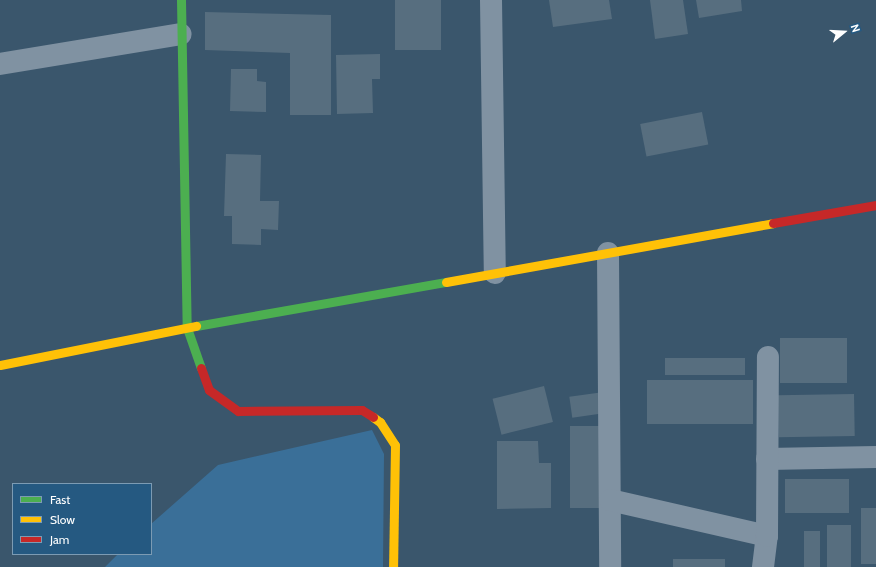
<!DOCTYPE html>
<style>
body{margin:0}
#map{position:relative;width:876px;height:567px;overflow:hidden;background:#3a566c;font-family:Cabin,sans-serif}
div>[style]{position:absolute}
.green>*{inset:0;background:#3a6f98}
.building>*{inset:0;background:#576e7f;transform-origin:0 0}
.street>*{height:22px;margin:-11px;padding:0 11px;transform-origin:11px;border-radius:11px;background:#8092a2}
.fast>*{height:9px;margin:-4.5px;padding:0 4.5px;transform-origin:4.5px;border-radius:4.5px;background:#4caf50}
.slow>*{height:9px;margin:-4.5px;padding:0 4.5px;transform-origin:4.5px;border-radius:4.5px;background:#ffc107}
.jam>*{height:9px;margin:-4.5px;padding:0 4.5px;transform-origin:4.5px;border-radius:4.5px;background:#c62828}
span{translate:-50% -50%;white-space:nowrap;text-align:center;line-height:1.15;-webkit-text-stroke:4px #255981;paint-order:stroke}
.legend{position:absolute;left:12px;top:483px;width:140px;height:72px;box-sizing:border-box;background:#255981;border:1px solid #7c9bb3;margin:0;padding:5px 7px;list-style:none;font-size:12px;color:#fff}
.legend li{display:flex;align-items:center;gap:8px;height:20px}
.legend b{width:20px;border:1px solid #7c9bb3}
.north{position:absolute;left:824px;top:12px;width:40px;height:40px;-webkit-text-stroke:3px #255981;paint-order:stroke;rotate:72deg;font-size:11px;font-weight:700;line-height:16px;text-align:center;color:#fff}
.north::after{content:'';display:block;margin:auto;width:14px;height:18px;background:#fff;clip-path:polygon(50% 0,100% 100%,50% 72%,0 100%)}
</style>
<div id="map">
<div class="green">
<i style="clip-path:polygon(372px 430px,384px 454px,383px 567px,105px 567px,118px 554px,151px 554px,151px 524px,218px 465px)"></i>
</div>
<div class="building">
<i style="left:395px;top:0;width:46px;height:50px"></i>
<i style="clip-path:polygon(549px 0,609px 0,612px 19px,553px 27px)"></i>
<i style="clip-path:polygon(650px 0,683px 0,688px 34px,655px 39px)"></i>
<i style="clip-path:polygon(696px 0,741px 0,742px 11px,699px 18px)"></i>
<i style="clip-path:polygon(205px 12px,331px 15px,331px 115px,290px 115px,290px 53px,205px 50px)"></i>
<i style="clip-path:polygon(380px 54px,380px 79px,372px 79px,373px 113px,337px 114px,336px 55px)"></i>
<i style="clip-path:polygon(231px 69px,257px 69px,257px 81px,266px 82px,266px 112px,230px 111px)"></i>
<i style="left:702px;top:112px;width:33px;height:63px;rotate:79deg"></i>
<i style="clip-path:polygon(226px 154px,261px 155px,260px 201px,279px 201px,278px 230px,261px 229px,261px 245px,232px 244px,232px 216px,224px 216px)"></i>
<i style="left:847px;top:338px;width:45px;height:67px;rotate:90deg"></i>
<i style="left:745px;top:358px;width:17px;height:80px;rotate:90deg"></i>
<i style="left:753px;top:380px;width:44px;height:106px;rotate:90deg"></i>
<i style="left:544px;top:386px;width:37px;height:53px;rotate:76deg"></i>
<i style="left:604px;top:392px;width:21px;height:35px;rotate:82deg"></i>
<i style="left:854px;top:394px;width:42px;height:76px;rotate:89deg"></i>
<i style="left:570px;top:426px;width:34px;height:82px"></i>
<i style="clip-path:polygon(497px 441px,538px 441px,539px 463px,551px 463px,551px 508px,497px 509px)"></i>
<i style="left:785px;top:479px;width:64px;height:34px"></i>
<i style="left:861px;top:508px;width:15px;height:56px"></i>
<i style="left:827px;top:525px;width:24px;height:42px"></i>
<i style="left:804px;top:531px;width:16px;height:36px"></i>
<i style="left:725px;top:559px;width:8px;height:52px;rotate:90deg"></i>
</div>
<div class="street">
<i style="left:491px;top:0;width:273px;rotate:89.2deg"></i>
<i style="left:0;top:64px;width:183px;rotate:-9.4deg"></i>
<i style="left:608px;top:253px;width:314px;rotate:89.6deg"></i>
<i style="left:767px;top:459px;width:109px;rotate:-1.1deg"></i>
<i style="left:610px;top:500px;width:161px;rotate:12.9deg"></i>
<i style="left:763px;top:567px;width:31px;rotate:-83deg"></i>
<i style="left:767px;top:536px;width:179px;rotate:-89.7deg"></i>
</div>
<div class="fast">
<i style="left:181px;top:0;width:328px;rotate:89deg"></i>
<i style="left:187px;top:328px;width:42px;rotate:70.7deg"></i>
<i style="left:196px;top:326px;width:254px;rotate:-10deg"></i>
</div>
<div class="slow">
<i style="left:446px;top:282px;width:332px;rotate:-10.2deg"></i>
<i style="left:0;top:365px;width:200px;rotate:-11.3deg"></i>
<i style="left:373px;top:417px;width:9px;rotate:36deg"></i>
<i style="left:380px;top:422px;width:27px;rotate:57deg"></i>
<i style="left:395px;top:445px;width:122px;rotate:90.9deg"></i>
</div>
<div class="jam">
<i style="left:773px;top:223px;width:105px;rotate:-9.9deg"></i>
<i style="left:201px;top:368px;width:23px;rotate:70deg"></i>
<i style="left:209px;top:390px;width:36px;rotate:36deg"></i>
<i style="left:238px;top:411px;width:124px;rotate:-0.5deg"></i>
<i style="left:362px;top:410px;width:13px;rotate:32deg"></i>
</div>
<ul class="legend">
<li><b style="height:5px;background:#4caf50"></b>Fast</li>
<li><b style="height:5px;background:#ffc107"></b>Slow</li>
<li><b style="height:5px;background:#c62828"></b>Jam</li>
</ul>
<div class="north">N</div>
</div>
